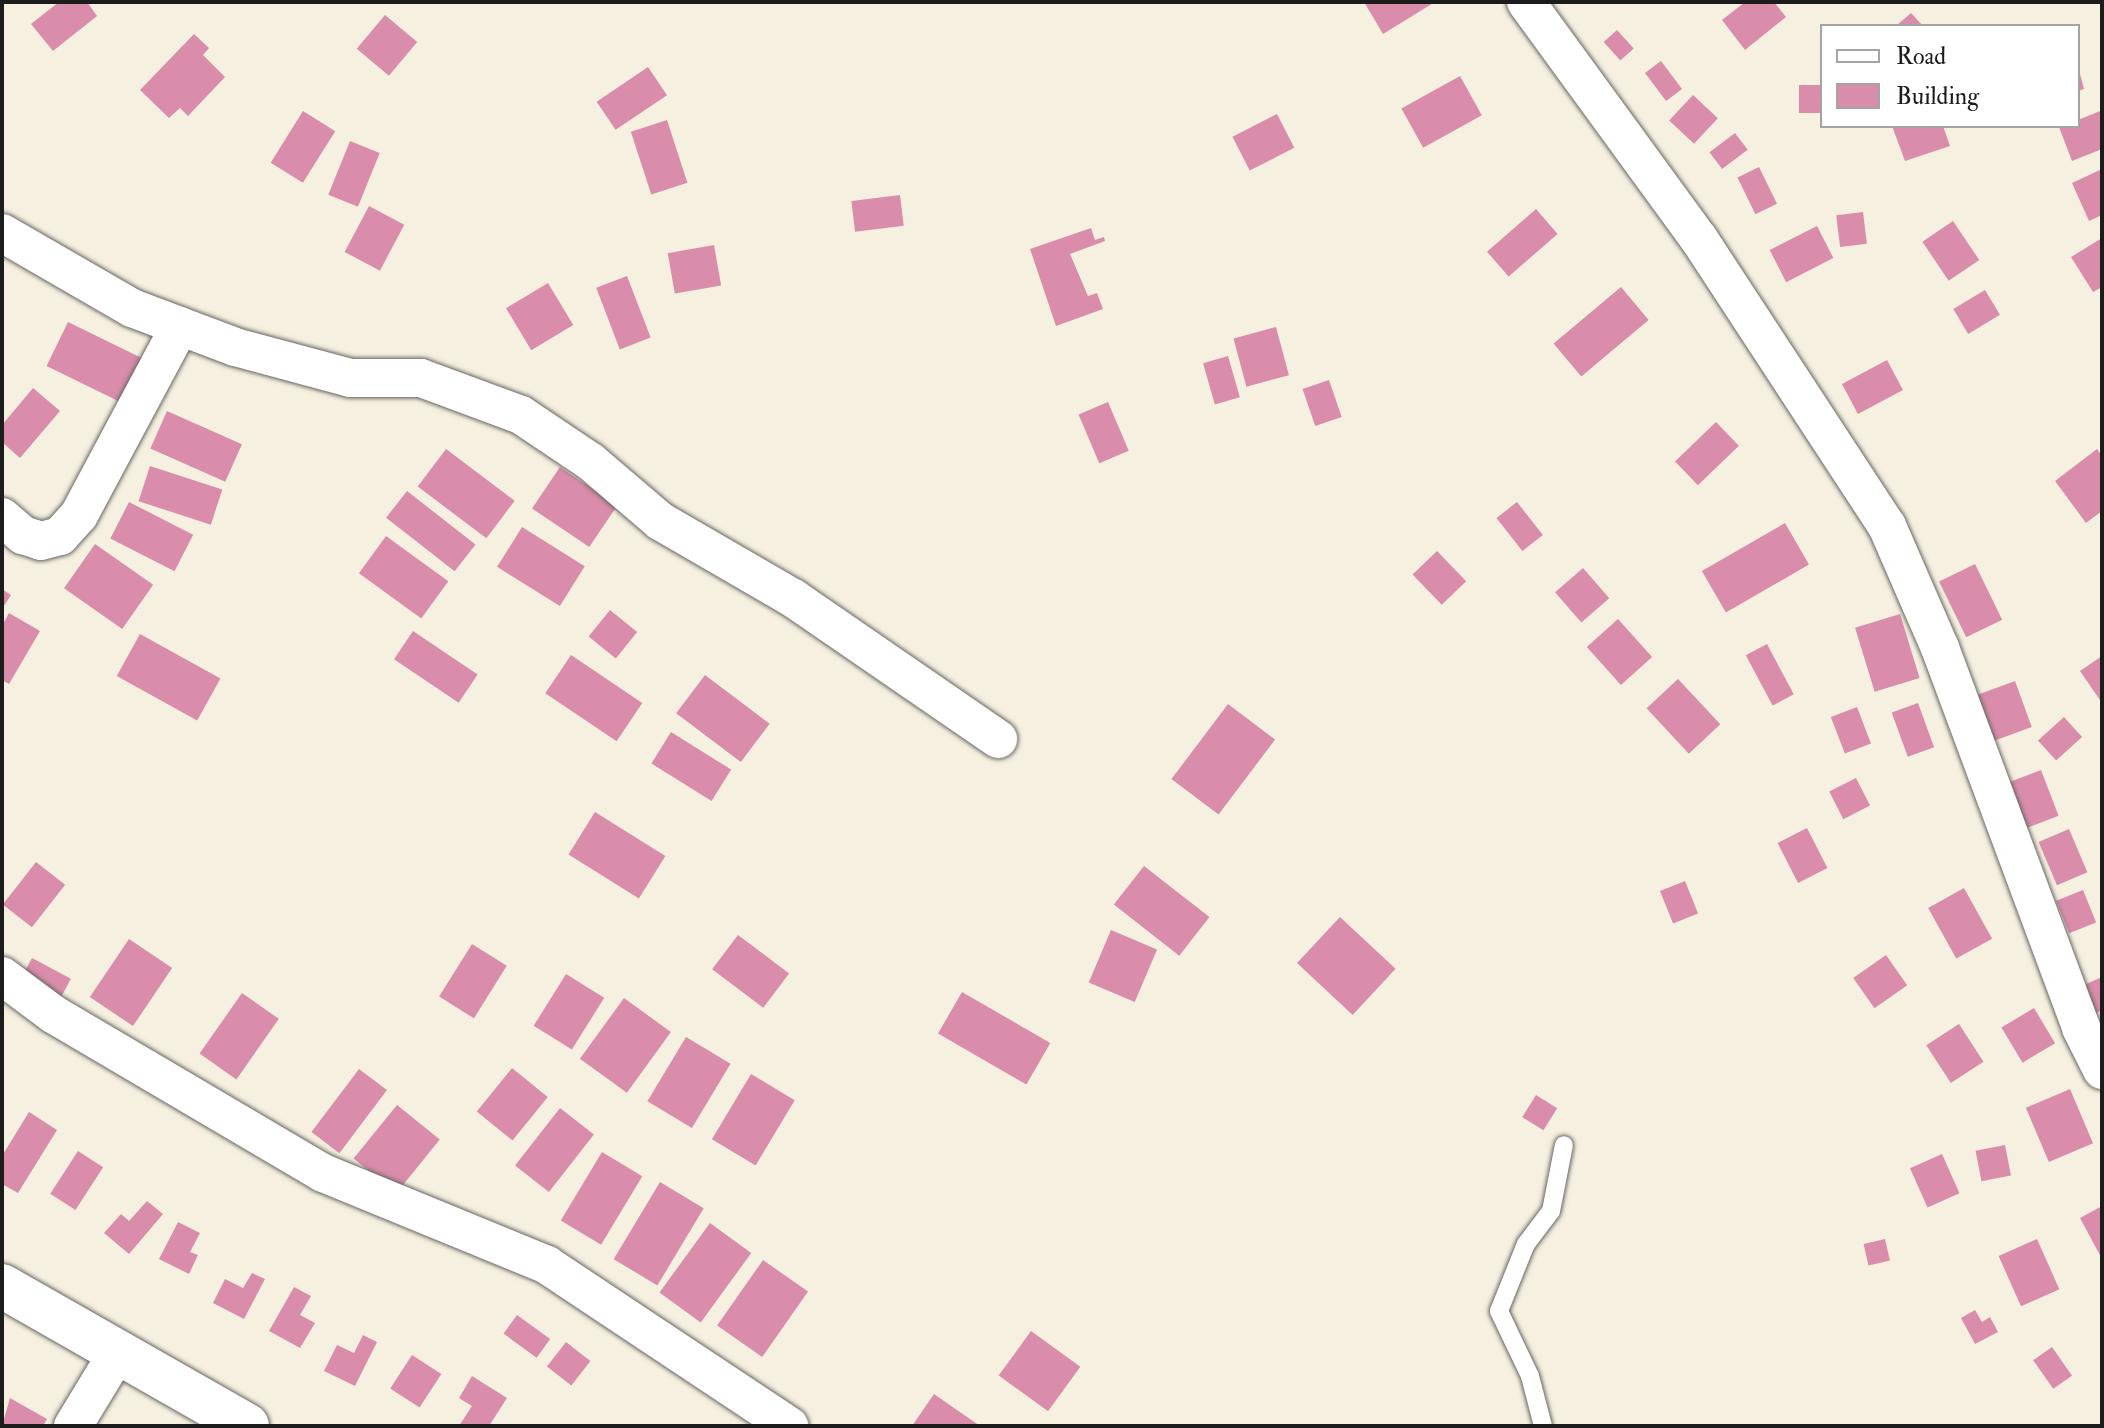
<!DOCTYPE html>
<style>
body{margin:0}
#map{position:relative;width:2104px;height:1428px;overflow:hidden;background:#f6f0e1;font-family:"IM FELL Double Pica",serif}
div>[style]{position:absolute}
.building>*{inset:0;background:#d98dab;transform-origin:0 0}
.roads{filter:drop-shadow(0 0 2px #686661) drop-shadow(0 0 2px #686661)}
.lane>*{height:18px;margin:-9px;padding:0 9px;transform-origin:9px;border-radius:9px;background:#fff}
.street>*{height:38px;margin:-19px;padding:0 19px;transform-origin:19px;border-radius:19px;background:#fff}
.secondary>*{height:44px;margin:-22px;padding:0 22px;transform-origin:22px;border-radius:22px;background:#fff}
span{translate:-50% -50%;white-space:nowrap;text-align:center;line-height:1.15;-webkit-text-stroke:6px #fff;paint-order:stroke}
.frame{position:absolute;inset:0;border:4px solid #1c1c1c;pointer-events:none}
.legend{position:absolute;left:1820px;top:24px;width:260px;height:104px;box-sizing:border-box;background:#fff;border:2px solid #a4a4a4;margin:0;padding:10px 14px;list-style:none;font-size:24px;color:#1c1c1c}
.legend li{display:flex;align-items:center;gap:16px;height:40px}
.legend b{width:40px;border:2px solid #a4a4a4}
</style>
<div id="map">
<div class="building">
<i style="clip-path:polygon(59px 2px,87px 2px,97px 16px,53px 51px,31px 24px)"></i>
<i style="clip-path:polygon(1364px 2px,1435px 2px,1383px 34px)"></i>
<i style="clip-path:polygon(1745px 2px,1774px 2px,1786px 17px,1745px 50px,1722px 20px)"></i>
<i style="clip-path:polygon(1911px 13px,1923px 26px,1896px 26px)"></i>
<i style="left:385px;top:15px;width:42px;height:44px;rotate:40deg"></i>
<i style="left:1617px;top:30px;width:25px;height:18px;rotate:48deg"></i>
<i style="clip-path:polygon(194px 34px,209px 48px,203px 55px,225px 77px,188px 116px,180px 108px,169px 118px,140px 90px)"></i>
<i style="left:1661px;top:61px;width:35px;height:20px;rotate:53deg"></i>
<i style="left:648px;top:67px;width:34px;height:62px;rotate:56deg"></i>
<i style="clip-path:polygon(2079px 70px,2084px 89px,2078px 91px,2078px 71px)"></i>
<i style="left:1460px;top:76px;width:45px;height:67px;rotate:61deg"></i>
<i style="left:1822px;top:85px;width:28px;height:23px;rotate:90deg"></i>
<i style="left:1693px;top:95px;width:34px;height:35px;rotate:43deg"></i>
<i style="left:303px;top:111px;width:38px;height:61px;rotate:32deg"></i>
<i style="clip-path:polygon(2100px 111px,2102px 149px,2072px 161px,2059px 127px,2078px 126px,2078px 120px)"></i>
<i style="left:1277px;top:114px;width:38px;height:50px;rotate:63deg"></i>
<i style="left:667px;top:120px;width:66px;height:38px;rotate:72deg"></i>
<i style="clip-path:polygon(1892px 126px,1943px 126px,1950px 146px,1905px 161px)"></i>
<i style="left:1735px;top:133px;width:21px;height:32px;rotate:53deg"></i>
<i style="left:350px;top:141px;width:32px;height:58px;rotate:22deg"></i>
<i style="left:1759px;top:167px;width:41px;height:24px;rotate:64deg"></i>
<i style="clip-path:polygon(2102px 169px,2102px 215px,2089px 221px,2072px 183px)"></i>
<i style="left:900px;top:195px;width:31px;height:49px;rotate:83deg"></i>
<i style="left:369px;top:206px;width:40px;height:52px;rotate:28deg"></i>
<i style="left:1536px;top:209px;width:33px;height:65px;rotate:49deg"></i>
<i style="left:1863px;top:212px;width:32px;height:27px;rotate:83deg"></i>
<i style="left:1953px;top:221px;width:47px;height:37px;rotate:56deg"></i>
<i style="left:1817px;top:226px;width:36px;height:53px;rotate:63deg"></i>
<i style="clip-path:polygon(1091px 228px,1095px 240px,1104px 237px,1105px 241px,1070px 254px,1088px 296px,1097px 293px,1103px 309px,1056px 326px,1030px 249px)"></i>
<i style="clip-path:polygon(2102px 238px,2102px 287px,2093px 292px,2071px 257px)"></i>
<i style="left:714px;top:245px;width:41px;height:47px;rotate:80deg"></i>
<i style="left:627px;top:276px;width:66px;height:33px;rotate:69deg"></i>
<i style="left:548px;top:283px;width:49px;height:49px;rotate:59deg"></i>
<i style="left:1621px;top:287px;width:43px;height:88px;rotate:50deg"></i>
<i style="left:1985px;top:290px;width:29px;height:37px;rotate:59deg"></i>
<i style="left:68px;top:322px;width:86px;height:49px;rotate:26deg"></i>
<i style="left:1276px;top:327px;width:50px;height:44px;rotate:75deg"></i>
<i style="left:1228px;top:356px;width:43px;height:26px;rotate:74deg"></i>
<i style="left:1887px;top:360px;width:34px;height:51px;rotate:62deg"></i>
<i style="left:1329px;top:380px;width:39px;height:28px;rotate:71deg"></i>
<i style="clip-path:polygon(33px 388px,60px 411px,20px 458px,2px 442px,2px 425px)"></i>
<i style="left:1108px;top:402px;width:53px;height:32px;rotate:67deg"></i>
<i style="left:167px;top:411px;width:82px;height:41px;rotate:24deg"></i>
<i style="left:1716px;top:422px;width:33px;height:57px;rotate:46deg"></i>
<i style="left:446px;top:449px;width:86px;height:47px;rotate:37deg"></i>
<i style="clip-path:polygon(2097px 449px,2102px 456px,2102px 511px,2086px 523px,2055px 481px)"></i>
<i style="left:150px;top:466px;width:76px;height:37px;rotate:18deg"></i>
<i style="left:560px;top:467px;width:69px;height:50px;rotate:34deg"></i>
<i style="left:407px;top:491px;width:87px;height:34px;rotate:38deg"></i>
<i style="left:129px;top:502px;width:72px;height:41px;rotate:27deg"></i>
<i style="left:1517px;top:502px;width:42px;height:26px;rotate:52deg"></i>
<i style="left:1785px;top:523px;width:48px;height:96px;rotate:60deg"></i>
<i style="left:522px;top:527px;width:74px;height:47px;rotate:32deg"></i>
<i style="left:386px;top:536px;width:77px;height:46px;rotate:36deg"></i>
<i style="left:95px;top:544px;width:71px;height:54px;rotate:35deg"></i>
<i style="left:1437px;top:551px;width:42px;height:34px;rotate:46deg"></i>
<i style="left:1975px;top:564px;width:62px;height:40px;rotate:64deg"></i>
<i style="left:1583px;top:568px;width:40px;height:37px;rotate:49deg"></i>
<i style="clip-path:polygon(2px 589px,11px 595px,2px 609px)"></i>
<i style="left:610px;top:610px;width:35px;height:34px;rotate:39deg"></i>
<i style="clip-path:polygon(9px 613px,40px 631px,9px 684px,2px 680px,2px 626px)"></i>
<i style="left:1900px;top:614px;width:67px;height:47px;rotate:73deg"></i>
<i style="left:1618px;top:619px;width:51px;height:42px;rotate:48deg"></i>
<i style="left:413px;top:631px;width:78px;height:34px;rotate:34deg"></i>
<i style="left:140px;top:634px;width:92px;height:48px;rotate:29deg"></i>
<i style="left:1767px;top:644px;width:57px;height:24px;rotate:62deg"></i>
<i style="left:571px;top:655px;width:86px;height:46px;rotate:34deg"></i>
<i style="clip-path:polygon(2102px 656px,2102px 703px,2080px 671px)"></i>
<i style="left:705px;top:675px;width:81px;height:48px;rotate:37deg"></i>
<i style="left:1678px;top:679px;width:62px;height:43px;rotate:47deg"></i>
<i style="left:2015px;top:681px;width:49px;height:45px;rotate:70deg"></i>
<i style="left:1918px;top:703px;width:47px;height:28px;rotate:70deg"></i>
<i style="left:1228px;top:704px;width:59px;height:94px;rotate:37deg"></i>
<i style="left:1857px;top:707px;width:39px;height:28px;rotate:69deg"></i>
<i style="left:2064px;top:717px;width:27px;height:35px;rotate:48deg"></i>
<i style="left:671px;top:732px;width:71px;height:37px;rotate:32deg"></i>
<i style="left:2041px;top:770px;width:49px;height:38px;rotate:69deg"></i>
<i style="left:1856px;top:778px;width:31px;height:30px;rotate:63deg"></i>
<i style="left:595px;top:812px;width:83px;height:50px;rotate:32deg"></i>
<i style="left:1807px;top:828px;width:45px;height:33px;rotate:63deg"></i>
<i style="left:2069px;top:829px;width:47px;height:33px;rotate:67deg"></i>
<i style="left:36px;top:862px;width:37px;height:54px;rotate:38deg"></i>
<i style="left:1144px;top:866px;width:83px;height:49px;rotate:38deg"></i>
<i style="left:1685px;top:881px;width:35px;height:27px;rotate:68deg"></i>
<i style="left:1964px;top:888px;width:58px;height:41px;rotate:61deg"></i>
<i style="left:2083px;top:890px;width:35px;height:29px;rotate:68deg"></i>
<i style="left:1340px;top:917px;width:76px;height:63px;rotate:43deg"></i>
<i style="left:1111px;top:930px;width:50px;height:57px;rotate:23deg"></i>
<i style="left:738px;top:935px;width:64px;height:43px;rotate:37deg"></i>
<i style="left:129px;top:939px;width:52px;height:70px;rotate:34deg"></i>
<i style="left:472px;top:944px;width:41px;height:62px;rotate:32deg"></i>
<i style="left:1886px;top:955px;width:37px;height:40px;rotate:55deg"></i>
<i style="left:32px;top:958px;width:44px;height:28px;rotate:28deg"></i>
<i style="left:566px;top:974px;width:45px;height:61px;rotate:32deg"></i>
<i style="clip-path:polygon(2102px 977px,2102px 1010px,2096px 1013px,2084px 985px)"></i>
<i style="left:962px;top:992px;width:102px;height:48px;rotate:30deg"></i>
<i style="left:242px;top:993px;width:45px;height:74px;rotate:35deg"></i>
<i style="left:624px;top:998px;width:58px;height:75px;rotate:36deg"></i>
<i style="left:2034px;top:1008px;width:41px;height:38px;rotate:59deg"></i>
<i style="left:1959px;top:1024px;width:45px;height:39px;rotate:57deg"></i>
<i style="left:686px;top:1037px;width:52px;height:75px;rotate:31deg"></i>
<i style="left:512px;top:1068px;width:46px;height:56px;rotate:39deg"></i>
<i style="left:359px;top:1069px;width:35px;height:79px;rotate:37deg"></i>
<i style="left:751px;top:1074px;width:51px;height:76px;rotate:31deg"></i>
<i style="left:2070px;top:1089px;width:59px;height:48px;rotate:67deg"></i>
<i style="left:1536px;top:1095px;width:25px;height:26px;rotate:32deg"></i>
<i style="left:397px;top:1105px;width:55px;height:69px;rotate:39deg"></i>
<i style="left:560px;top:1108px;width:43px;height:73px;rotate:38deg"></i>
<i style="clip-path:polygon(29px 1112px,57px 1130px,18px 1193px,2px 1184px,2px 1156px)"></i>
<i style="left:2005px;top:1145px;width:31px;height:30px;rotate:79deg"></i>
<i style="left:78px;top:1151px;width:30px;height:51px;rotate:33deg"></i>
<i style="left:602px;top:1152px;width:47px;height:80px;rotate:31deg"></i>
<i style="left:1942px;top:1154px;width:43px;height:35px;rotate:66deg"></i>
<i style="left:660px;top:1182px;width:51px;height:90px;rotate:31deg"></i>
<i style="clip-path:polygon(147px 1201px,163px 1214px,129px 1254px,104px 1233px,121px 1214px,129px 1221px)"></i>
<i style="clip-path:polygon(2102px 1206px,2102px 1259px,2080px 1218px)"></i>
<i style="clip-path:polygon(178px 1222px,200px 1233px,190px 1252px,198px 1255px,189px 1274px,159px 1259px)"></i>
<i style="left:710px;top:1223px;width:51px;height:86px;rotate:36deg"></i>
<i style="left:1885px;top:1239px;width:22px;height:22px;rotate:77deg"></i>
<i style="left:2037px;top:1239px;width:55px;height:42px;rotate:66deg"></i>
<i style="left:763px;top:1260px;width:55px;height:80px;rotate:35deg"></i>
<i style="clip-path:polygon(252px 1273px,265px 1279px,244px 1319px,213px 1303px,225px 1279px,243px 1288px)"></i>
<i style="clip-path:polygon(294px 1287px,311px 1296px,300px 1315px,315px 1323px,300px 1348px,269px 1331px)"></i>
<i style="clip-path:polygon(1975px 1310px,1982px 1322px,1990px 1317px,1998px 1332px,1975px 1344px,1961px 1318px)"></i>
<i style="left:517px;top:1315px;width:41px;height:23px;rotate:36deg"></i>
<i style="left:1031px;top:1331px;width:61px;height:55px;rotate:36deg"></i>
<i style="clip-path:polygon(363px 1335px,377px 1342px,355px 1386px,324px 1371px,337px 1345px,354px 1353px)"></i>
<i style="left:566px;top:1342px;width:31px;height:31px;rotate:38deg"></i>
<i style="left:2052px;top:1347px;width:35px;height:23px;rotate:55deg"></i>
<i style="left:412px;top:1355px;width:35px;height:40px;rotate:33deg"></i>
<i style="clip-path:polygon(472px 1376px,507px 1398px,489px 1426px,459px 1426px,472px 1406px,459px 1398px)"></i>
<i style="clip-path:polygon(934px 1394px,980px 1426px,912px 1426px)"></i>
<i style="clip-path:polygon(10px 1398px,47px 1419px,43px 1426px,2px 1426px)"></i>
</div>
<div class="roads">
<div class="lane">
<i style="left:1543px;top:1426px;width:52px;rotate:-104.6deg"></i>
<i style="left:1530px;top:1376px;width:72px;rotate:-115.5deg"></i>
<i style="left:1499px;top:1311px;width:72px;rotate:-68.1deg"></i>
<i style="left:1526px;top:1244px;width:41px;rotate:-52.9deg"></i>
<i style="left:1551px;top:1211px;width:67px;rotate:-78.9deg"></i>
</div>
<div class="street">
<i style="left:1526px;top:2px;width:293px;rotate:53.9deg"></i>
<i style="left:1699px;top:239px;width:343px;rotate:56.8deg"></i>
<i style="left:1887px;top:526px;width:133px;rotate:66.5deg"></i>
<i style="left:1940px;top:648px;width:405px;rotate:69.6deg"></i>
<i style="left:2081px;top:1028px;width:47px;rotate:63.4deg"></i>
<i style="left:2px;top:233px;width:150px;rotate:30deg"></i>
<i style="left:132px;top:308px;width:110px;rotate:20.7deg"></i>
<i style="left:235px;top:347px;width:120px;rotate:15deg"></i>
<i style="left:351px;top:378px;width:70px"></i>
<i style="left:421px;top:378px;width:107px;rotate:20.3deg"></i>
<i style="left:521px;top:415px;width:84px;rotate:33.9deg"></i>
<i style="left:591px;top:462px;width:91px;rotate:40.5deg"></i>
<i style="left:660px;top:521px;width:154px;rotate:30.1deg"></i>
<i style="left:793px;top:598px;width:249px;rotate:34.5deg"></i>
<i style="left:2px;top:517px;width:28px;rotate:41deg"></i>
<i style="left:23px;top:535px;width:19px;rotate:18deg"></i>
<i style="left:41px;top:541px;width:20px;rotate:-15deg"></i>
<i style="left:60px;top:536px;width:28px;rotate:-48deg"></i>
<i style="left:79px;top:515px;width:214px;rotate:-61.9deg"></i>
<i style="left:2px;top:976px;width:64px;rotate:36.7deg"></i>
<i style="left:53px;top:1014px;width:313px;rotate:30.5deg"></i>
<i style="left:323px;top:1173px;width:242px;rotate:22.3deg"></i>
<i style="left:547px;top:1265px;width:291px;rotate:33.6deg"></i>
<i style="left:73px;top:1426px;width:87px;rotate:-58.7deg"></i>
</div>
<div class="secondary">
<i style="left:2px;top:1286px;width:282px;rotate:29.7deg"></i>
</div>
</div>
<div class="frame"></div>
<ul class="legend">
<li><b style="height:10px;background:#fff"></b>Road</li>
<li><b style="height:22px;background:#d98dab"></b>Building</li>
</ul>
</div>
